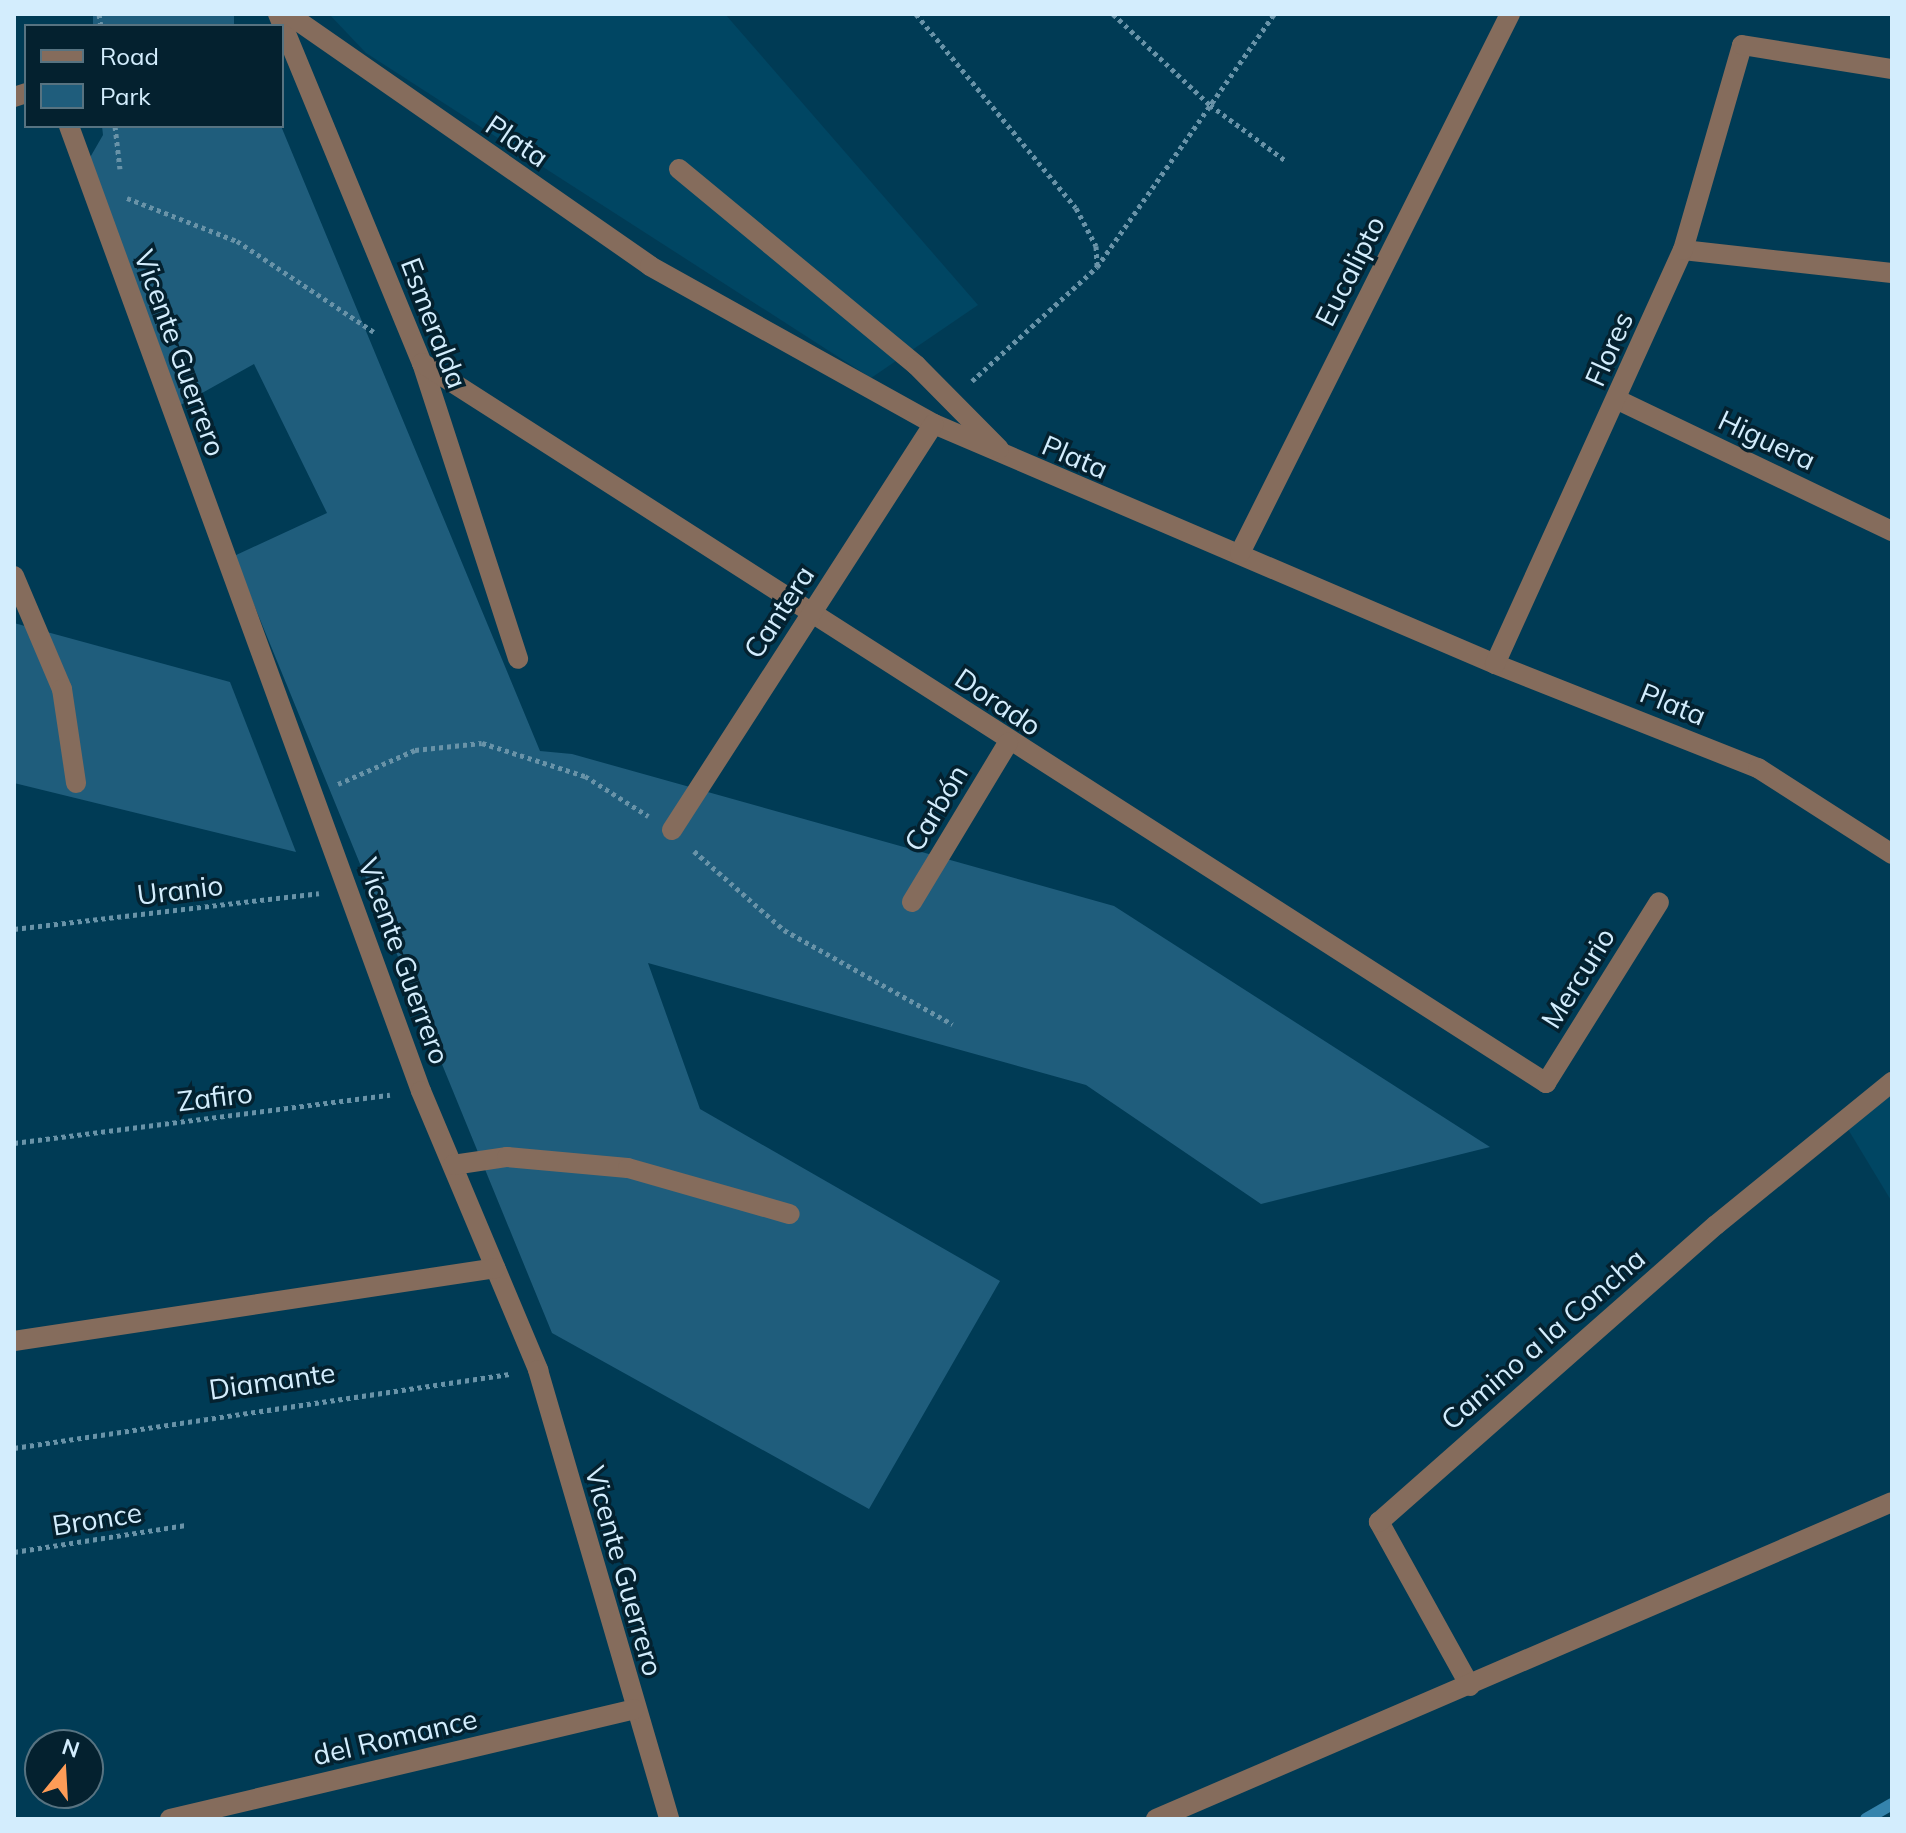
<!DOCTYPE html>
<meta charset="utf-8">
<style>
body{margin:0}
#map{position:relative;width:1906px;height:1833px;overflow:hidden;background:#003b55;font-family:Mulish,sans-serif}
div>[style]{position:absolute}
.built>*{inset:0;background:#004663}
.green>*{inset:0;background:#1f5d7c;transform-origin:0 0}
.stream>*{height:12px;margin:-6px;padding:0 6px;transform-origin:6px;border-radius:6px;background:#3584ad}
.path>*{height:5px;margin-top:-2.5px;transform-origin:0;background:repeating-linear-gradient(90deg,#6993a8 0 4px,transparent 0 8px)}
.minor>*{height:20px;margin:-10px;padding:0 10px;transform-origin:10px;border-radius:10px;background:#856c5c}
span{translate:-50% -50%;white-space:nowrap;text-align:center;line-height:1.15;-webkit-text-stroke:7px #04212f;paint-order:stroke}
.street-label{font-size:28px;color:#d3edfd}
.frame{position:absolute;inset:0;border:16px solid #d3edfd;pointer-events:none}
.legend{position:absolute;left:24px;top:24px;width:260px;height:104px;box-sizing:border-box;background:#04212f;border:2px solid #577381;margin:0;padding:10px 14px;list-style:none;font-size:24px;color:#d3edfd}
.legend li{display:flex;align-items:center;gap:16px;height:40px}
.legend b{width:40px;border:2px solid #577381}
.north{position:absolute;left:24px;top:1729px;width:80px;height:80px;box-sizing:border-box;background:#04212f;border:2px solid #577381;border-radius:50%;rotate:18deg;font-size:22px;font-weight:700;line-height:32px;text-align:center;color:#d3edfd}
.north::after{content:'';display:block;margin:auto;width:28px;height:36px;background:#fe9c57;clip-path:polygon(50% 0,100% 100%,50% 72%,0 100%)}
</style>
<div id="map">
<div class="built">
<i style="clip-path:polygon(329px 14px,725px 14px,978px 305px,871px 378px,366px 53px)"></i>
<i style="clip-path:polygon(1892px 1088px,1892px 1202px,1843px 1121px)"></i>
</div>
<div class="green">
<i style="left:93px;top:14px;width:141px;height:12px"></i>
<i style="clip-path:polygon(102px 126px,281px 126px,540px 751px,572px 754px,1114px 906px,1490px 1147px,1261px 1204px,1086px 1085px,648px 963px,700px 1109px,1000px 1281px,869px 1509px,552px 1333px,234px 556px,327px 513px,254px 364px,177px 407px,88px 161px,103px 135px)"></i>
<i style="clip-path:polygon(14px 623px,230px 682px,296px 852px,14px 783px)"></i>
</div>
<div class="stream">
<i style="left:1866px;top:1819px;width:30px;rotate:-30deg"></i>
</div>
<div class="path">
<i style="left:99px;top:14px;width:12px;rotate:81deg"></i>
<i style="left:916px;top:14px;width:251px;rotate:50.5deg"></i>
<i style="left:1076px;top:208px;width:43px;rotate:62.2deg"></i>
<i style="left:1096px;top:246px;width:21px;rotate:87deg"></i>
<i style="left:1113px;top:14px;width:133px;rotate:43.2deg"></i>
<i style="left:1210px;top:105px;width:94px;rotate:36.4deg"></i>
<i style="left:115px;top:126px;width:43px;rotate:83.4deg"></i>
<i style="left:127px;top:198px;width:118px;rotate:21.4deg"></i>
<i style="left:237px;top:241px;width:164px;rotate:33.6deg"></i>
<i style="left:972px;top:381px;width:169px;rotate:-42.4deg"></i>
<i style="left:1097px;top:267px;width:309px;rotate:-55deg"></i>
<i style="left:338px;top:784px;width:84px;rotate:-23.8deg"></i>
<i style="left:415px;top:750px;width:67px;rotate:-6deg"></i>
<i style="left:482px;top:743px;width:108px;rotate:17.8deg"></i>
<i style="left:585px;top:776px;width:75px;rotate:32.4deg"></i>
<i style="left:694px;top:851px;width:120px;rotate:41.3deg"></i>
<i style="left:784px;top:930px;width:193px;rotate:29.2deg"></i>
<i style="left:14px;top:929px;width:307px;rotate:-6.7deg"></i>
<i style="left:14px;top:1143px;width:379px;rotate:-7.3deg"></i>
<i style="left:14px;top:1448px;width:501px;rotate:-8.5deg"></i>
<i style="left:14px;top:1552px;width:174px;rotate:-8.9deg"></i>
</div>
<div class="minor">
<i style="left:278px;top:14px;width:378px;rotate:67.6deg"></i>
<i style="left:422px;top:363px;width:311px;rotate:72deg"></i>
<i style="left:288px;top:14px;width:441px;rotate:34.8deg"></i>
<i style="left:650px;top:266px;width:325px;rotate:29.1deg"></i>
<i style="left:934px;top:424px;width:610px;rotate:23.16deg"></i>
<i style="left:1495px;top:664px;width:283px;rotate:21.6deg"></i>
<i style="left:1758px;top:768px;width:159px;rotate:32.7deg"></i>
<i style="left:14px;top:97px;width:13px;rotate:-18deg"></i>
<i style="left:69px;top:126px;width:1027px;rotate:69.96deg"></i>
<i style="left:421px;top:1091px;width:303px;rotate:67.2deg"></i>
<i style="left:538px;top:1370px;width:468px;rotate:73.7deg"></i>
<i style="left:679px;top:169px;width:308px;rotate:39.6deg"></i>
<i style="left:916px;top:365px;width:118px;rotate:45.3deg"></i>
<i style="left:1683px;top:250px;width:210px;rotate:6.3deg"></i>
<i style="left:422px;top:363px;width:1335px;rotate:32.64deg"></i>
<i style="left:1546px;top:1083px;width:213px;rotate:-58deg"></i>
<i style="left:1618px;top:400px;width:304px;rotate:25.6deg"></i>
<i style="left:1240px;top:553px;width:603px;rotate:-63.39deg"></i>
<i style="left:14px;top:576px;width:123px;rotate:67deg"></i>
<i style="left:62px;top:689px;width:95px;rotate:81.5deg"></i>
<i style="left:1495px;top:664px;width:455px;rotate:-65.6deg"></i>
<i style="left:1683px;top:250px;width:213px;rotate:-73.9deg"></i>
<i style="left:1742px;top:45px;width:152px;rotate:9.1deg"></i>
<i style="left:672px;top:830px;width:483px;rotate:-57.2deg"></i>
<i style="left:912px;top:902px;width:186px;rotate:-58.9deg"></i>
<i style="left:453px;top:1165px;width:55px;rotate:-8.4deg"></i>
<i style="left:507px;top:1157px;width:121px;rotate:5.2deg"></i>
<i style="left:628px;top:1168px;width:168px;rotate:15.9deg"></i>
<i style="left:14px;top:1341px;width:487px;rotate:-8.6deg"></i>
<i style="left:1470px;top:1686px;width:188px;rotate:-119deg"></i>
<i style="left:1379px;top:1522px;width:449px;rotate:-41.4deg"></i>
<i style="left:1716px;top:1225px;width:227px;rotate:-39.1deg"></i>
<i style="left:170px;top:1819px;width:477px;rotate:-13.3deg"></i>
<i style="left:1156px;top:1819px;width:801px;rotate:-23.3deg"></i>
</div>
<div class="street-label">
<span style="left:517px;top:141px;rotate:34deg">Plata</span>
<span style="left:1350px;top:271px;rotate:-63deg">Eucalipto</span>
<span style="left:434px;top:323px;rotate:69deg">Esmeralda</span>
<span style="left:1609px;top:349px;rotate:-66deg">Flores</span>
<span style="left:180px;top:353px;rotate:70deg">Vicente Guerrero</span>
<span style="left:1767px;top:440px;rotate:25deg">Higuera</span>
<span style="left:1075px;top:457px;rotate:23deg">Plata</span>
<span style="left:779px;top:612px;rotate:-57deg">Cantera</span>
<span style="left:998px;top:702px;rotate:34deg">Dorado</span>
<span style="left:1673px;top:704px;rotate:22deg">Plata</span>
<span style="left:936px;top:808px;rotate:-59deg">Carbón</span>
<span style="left:180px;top:890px;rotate:-7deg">Uranio</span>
<span style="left:404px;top:961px;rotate:70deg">Vicente Guerrero</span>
<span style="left:1578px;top:978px;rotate:-58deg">Mercurio</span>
<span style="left:215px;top:1097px;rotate:-7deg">Zafiro</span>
<span style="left:1543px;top:1339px;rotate:-41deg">Camino a la Concha</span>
<span style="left:272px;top:1381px;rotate:-8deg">Diamante</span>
<span style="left:97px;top:1519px;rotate:-9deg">Bronce</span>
<span style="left:624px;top:1571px;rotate:74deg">Vicente Guerrero</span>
<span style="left:395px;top:1737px;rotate:-13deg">del Romance</span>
</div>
<div class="frame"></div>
<ul class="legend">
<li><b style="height:10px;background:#856c5c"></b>Road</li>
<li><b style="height:22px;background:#1f5d7c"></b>Park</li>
</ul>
<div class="north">N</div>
</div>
